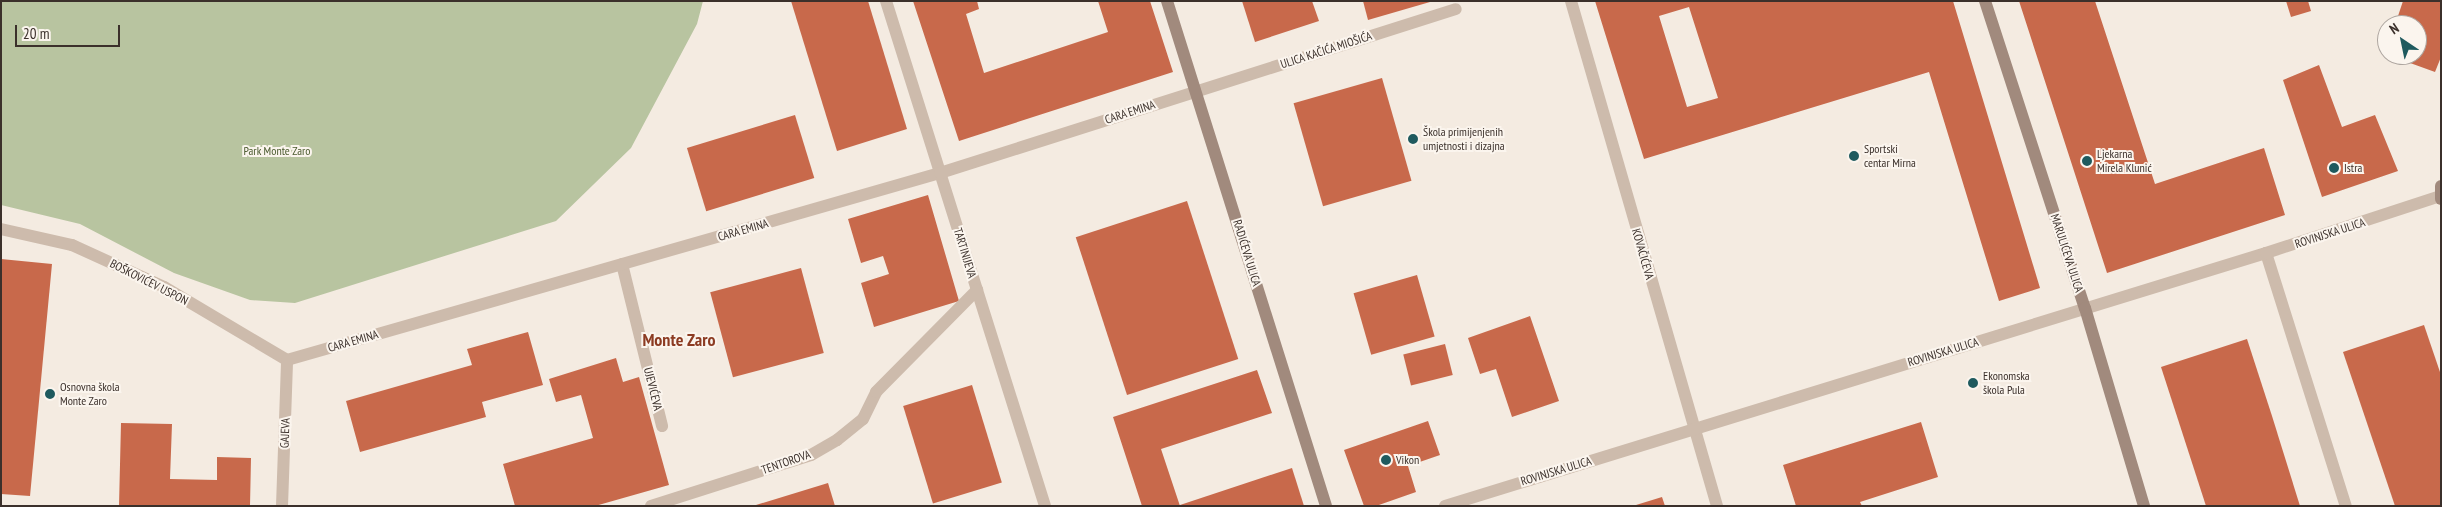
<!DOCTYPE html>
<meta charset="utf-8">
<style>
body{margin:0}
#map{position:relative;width:2442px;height:507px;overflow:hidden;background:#f4ebe1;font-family:"PT Sans Narrow",sans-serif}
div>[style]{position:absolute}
.green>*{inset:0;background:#b8c4a0}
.building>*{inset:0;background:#c8694b;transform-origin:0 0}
.service>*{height:12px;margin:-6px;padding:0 6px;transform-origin:6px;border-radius:6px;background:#cdbbac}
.minor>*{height:12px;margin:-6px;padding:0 6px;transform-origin:6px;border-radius:6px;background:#cdbbac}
.secondary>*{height:12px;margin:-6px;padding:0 6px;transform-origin:6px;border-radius:6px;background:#a18a7d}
.dots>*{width:14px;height:14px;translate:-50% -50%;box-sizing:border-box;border:2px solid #fbf5ee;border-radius:50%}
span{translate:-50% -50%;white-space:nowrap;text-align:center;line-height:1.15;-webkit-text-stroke:4px #fbf5ee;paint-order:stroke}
.street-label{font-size:12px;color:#3b302b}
.poi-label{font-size:12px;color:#3b302b}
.left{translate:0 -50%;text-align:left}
.park-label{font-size:12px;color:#4a5a2e}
.district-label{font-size:18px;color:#8c3b22;font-weight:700}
.frame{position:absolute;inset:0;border:2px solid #3b302b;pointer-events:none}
.north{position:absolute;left:2377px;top:15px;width:50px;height:50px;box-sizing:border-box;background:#fbf5ee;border:1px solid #aea6a0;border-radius:50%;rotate:326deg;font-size:14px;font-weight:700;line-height:20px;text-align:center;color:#3b302b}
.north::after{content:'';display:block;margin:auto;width:18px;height:22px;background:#1f5a5e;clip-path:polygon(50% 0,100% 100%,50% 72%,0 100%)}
.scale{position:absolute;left:15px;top:25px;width:105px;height:22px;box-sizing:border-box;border:2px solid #3b302b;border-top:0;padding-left:6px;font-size:15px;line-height:18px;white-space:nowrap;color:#3b302b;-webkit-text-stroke:4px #fbf5ee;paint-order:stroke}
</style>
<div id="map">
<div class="green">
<i style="clip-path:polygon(1px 1px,703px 1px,697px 24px,631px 148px,556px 221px,295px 303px,250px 300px,174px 273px,80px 224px,1px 205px)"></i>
</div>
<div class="building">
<i style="clip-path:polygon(791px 1px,868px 1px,907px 129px,837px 151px)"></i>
<i style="clip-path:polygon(913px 1px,977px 1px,979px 9px,966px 14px,984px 73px,1108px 32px,1098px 1px,1150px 1px,1173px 72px,959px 141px)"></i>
<i style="clip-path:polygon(1242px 1px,1312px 1px,1319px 21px,1255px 42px)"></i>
<i style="clip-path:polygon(1363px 1px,1430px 1px,1430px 2px,1368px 20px)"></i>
<i style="clip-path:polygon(evenodd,1595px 1px,1953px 1px,2040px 288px,1999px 301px,1929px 72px,1644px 159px,1595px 1px,1689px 7px,1718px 98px,1687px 107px,1659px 16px,1689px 7px)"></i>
<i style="clip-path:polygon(2019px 1px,2095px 1px,2155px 184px,2264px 148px,2285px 215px,2107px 273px)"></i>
<i style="clip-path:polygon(2286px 1px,2308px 1px,2311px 11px,2291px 17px)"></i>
<i style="clip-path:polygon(2403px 1px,2441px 1px,2441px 57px,2435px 72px,2388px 55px,2417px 55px,2417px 25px,2395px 25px)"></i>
<i style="clip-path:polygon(2319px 65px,2342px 127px,2375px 115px,2398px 171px,2322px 197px,2283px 80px)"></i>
<i style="left:1382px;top:78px;width:107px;height:92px;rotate:74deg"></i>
<i style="left:795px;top:115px;width:66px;height:113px;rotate:73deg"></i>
<i style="clip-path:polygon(928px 195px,959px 301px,874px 327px,861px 283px,889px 274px,883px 256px,861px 263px,848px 219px)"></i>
<i style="left:1187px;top:201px;width:166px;height:117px;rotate:72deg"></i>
<i style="clip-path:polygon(1px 259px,52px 264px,30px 496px,1px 494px)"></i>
<i style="left:801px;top:268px;width:88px;height:94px;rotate:75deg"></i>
<i style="left:1417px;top:275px;width:64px;height:66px;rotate:74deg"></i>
<i style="clip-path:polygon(1530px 316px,1559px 401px,1512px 417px,1496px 369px,1480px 374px,1468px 338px)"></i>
<i style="clip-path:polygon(2424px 325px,2441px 375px,2441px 506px,2395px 506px,2343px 352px)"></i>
<i style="clip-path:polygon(528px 332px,543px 385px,482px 402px,486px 417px,360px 452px,346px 401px,472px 365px,467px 349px)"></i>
<i style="clip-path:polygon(2247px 339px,2272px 416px,2300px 506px,2206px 506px,2161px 367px)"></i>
<i style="left:1445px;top:344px;width:32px;height:43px;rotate:76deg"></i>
<i style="clip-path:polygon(616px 358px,623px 382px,639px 377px,669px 485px,595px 506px,515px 506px,503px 464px,593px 438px,581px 395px,556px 402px,549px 379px)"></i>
<i style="clip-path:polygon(1257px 370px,1272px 413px,1161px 449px,1180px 506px,1142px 506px,1113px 417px)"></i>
<i style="left:972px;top:385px;width:102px;height:72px;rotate:73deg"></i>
<i style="clip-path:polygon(1428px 421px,1440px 455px,1408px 466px,1416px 492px,1376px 506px,1364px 506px,1344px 450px)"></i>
<i style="clip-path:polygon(1921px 422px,1938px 477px,1860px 502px,1862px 506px,1796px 506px,1783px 465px)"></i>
<i style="clip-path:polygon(121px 423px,172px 424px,170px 479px,217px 480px,217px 457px,251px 458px,250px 506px,119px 506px)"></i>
<i style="clip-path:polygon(1292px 468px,1304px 506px,1180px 506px,1180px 505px)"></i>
<i style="clip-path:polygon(828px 483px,835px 506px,756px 506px,756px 505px)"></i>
<i style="clip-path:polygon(1662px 497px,1665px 506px,1636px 506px,1636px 505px)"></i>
</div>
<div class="service">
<i style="left:2266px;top:253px;width:265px;rotate:72.5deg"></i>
<i style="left:622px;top:264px;width:167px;rotate:76.1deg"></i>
</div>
<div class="minor">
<i style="left:886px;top:1px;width:529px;rotate:72.52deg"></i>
<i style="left:1571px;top:1px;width:526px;rotate:73.87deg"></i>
<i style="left:1px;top:229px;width:73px;rotate:12.7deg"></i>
<i style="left:72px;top:245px;width:101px;rotate:24.5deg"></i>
<i style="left:164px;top:287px;width:143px;rotate:30.7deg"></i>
<i style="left:287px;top:360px;width:679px;rotate:-15.98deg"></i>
<i style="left:940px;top:173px;width:541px;rotate:-17.63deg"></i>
<i style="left:282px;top:506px;width:146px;rotate:-88deg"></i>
<i style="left:651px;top:506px;width:168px;rotate:-17.7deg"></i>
<i style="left:811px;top:455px;width:30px;rotate:-30deg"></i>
<i style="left:837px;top:440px;width:33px;rotate:-39deg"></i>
<i style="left:863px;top:419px;width:30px;rotate:-64deg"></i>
<i style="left:876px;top:392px;width:144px;rotate:-45.3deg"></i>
<i style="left:1445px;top:506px;width:859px;rotate:-17.13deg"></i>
<i style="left:2266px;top:253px;width:183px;rotate:-18.1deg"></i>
</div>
<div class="secondary">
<i style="left:1167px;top:1px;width:529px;rotate:72.52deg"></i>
<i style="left:1985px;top:1px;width:323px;rotate:72deg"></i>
<i style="left:2085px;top:308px;width:207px;rotate:73.4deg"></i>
<i style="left:2441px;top:186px;width:13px;rotate:90deg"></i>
</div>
<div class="dots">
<i style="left:1413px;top:139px;background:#1f5a5e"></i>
<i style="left:1854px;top:156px;background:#1f5a5e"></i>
<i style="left:2087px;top:161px;background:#1f5a5e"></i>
<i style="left:2334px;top:168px;background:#1f5a5e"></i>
<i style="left:1973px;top:383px;background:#1f5a5e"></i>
<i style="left:50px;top:394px;background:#1f5a5e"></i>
<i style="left:1386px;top:460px;background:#1f5a5e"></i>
</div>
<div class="street-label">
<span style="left:1326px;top:50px;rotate:-18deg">ULICA KAČIĆA MIOŠIĆA</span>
<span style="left:1130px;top:112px;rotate:-18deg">CARA EMINA</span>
<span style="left:743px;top:230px;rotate:-16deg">CARA EMINA</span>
<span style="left:2330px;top:233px;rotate:-18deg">ROVINJSKA ULICA</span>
<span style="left:965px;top:253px;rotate:73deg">TARTINIJEVA</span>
<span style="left:1247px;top:253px;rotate:73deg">RADIĆEVA ULICA</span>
<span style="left:2067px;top:253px;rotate:72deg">MARULIĆEVA ULICA</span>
<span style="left:1643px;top:254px;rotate:74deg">KOVAČIĆEVA</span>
<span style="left:149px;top:282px;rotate:27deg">BOŠKOVIĆEV USPON</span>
<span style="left:353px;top:341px;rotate:-16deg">CARA EMINA</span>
<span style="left:1943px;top:352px;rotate:-17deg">ROVINJSKA ULICA</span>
<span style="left:653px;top:389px;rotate:76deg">UJEVIĆEVA</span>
<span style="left:285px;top:433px;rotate:-88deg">GAJEVA</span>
<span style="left:786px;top:462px;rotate:-19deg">TENTOROVA</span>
<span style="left:1556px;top:471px;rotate:-17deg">ROVINJSKA ULICA</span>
</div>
<div class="poi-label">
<span class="left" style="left:1423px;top:139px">Škola primijenjenih<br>umjetnosti i dizajna</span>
<span class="left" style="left:1864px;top:156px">Sportski<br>centar Mirna</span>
<span class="left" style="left:2097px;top:161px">Ljekarna<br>Mirela Klunić</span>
<span class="left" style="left:2344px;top:168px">Istra</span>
<span class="left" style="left:1983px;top:383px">Ekonomska<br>škola Pula</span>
<span class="left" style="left:60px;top:394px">Osnovna škola<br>Monte Zaro</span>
<span class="left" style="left:1396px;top:460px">Vikon</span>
</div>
<div class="park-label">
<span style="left:277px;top:151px">Park Monte Zaro</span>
</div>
<div class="district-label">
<span style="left:679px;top:340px">Monte Zaro</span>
</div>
<div class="frame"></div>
<div class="north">N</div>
<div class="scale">20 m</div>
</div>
